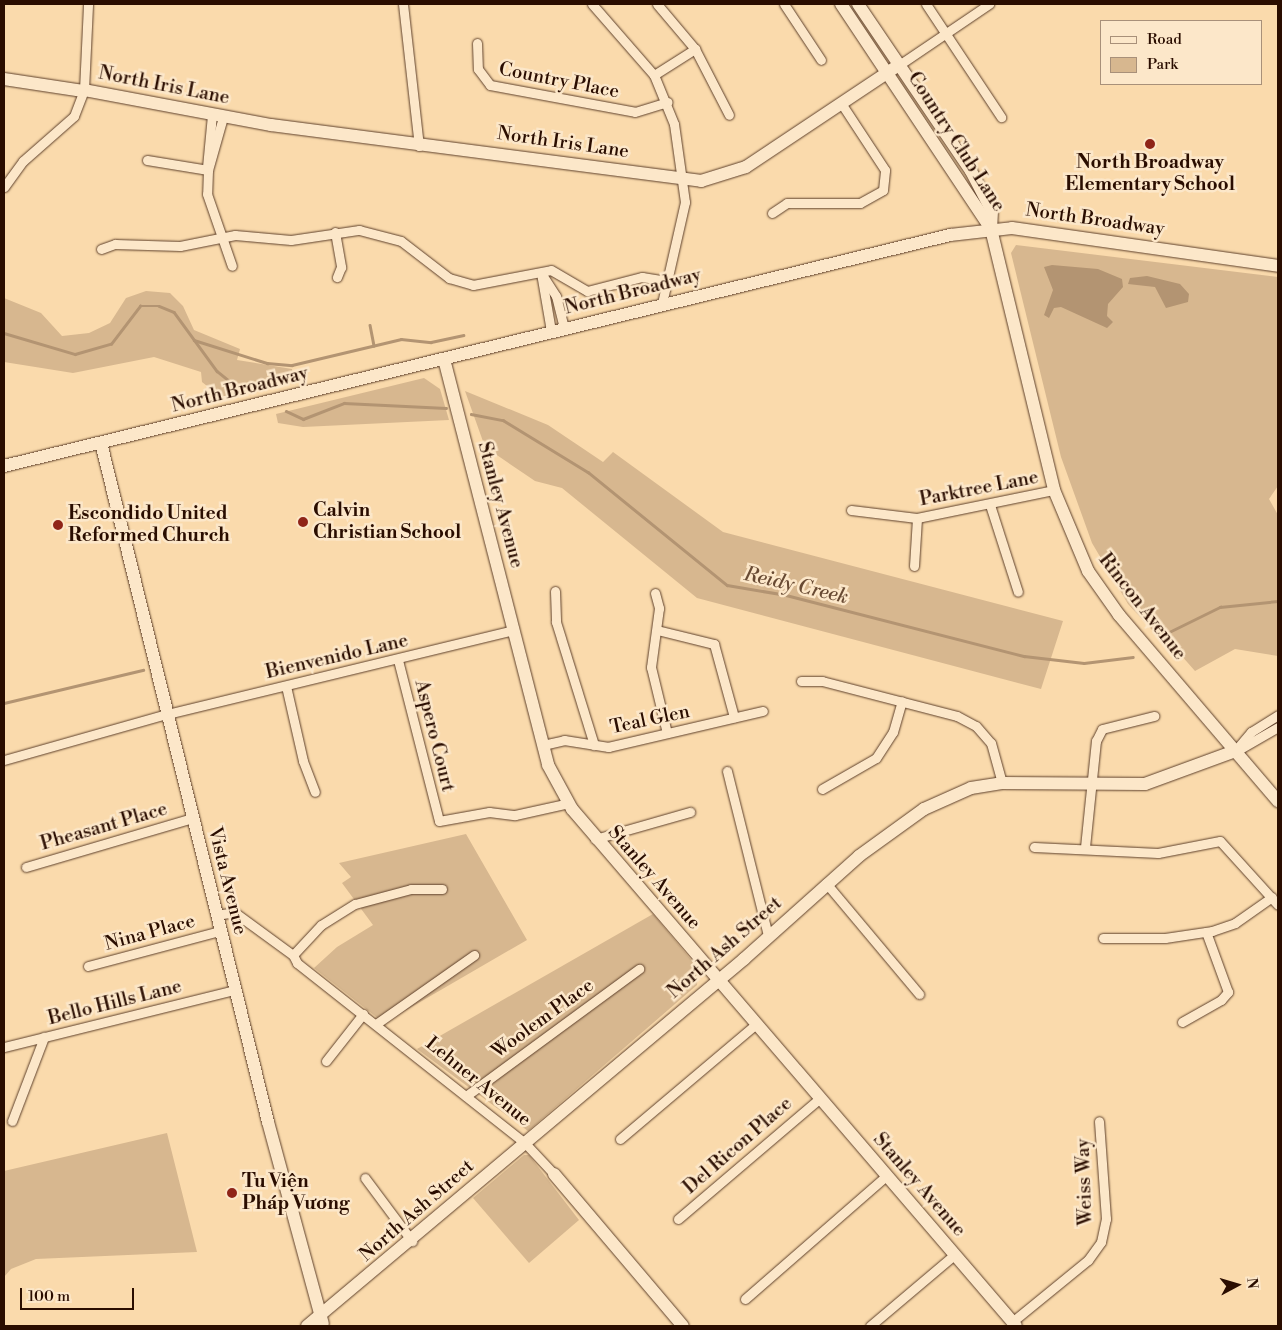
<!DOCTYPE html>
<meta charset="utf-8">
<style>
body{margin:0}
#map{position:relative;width:1282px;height:1330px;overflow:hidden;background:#fadaac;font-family:"Libre Bodoni",serif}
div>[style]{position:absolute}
.green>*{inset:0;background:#d7b78f}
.water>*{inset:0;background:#b39472}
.stream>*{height:2.5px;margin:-1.25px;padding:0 1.25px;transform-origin:1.25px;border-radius:1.25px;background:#b39472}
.roads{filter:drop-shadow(0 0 1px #5e402b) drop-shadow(0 0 1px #5e402b)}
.street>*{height:9px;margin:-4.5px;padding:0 4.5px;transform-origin:4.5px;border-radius:4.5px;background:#fce7c9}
.secondary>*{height:12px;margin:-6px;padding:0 6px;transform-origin:6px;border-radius:6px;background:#fce7c9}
.dots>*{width:14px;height:14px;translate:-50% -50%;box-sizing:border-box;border:2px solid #fce7c9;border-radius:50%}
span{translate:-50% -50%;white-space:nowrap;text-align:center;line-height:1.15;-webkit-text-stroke:5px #fce7c9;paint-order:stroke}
.street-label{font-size:19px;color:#2a0d00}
.poi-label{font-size:19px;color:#2a0d00;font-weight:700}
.left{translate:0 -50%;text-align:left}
.water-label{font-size:20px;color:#684a33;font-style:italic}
.frame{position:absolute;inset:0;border:5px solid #2a0d00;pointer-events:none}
.legend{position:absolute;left:1100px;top:20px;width:162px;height:65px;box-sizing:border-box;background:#fce7c9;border:1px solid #a89079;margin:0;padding:6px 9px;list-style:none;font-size:15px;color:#2a0d00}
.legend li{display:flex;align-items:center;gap:10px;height:25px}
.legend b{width:25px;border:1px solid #a89079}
.north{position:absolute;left:1212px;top:1260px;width:50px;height:50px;-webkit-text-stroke:4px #fce7c9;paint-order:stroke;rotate:84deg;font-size:14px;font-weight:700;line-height:20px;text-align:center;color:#2a0d00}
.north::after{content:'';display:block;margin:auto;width:18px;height:22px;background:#2a0d00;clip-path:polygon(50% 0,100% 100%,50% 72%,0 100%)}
.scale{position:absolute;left:20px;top:1288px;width:114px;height:22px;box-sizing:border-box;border:2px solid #2a0d00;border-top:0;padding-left:6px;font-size:15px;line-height:18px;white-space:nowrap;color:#2a0d00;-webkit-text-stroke:4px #fce7c9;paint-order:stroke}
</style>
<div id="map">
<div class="green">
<i style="clip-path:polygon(1016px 245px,1278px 277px,1278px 486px,1269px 499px,1278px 515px,1278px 656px,1235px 649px,1195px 671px,1157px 628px,1152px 630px,1128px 604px,1092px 543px,1061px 457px,1011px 253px)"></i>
<i style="clip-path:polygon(146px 291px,170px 293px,183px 306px,194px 330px,240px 349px,237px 360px,292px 369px,294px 380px,221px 397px,202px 382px,201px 372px,154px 357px,73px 373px,4px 362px,4px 298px,41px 313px,62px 336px,89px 333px,110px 323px,126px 298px)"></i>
<i style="clip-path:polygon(424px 378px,440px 389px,449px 420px,303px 427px,278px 423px,276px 414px)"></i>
<i style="clip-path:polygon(465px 391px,548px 425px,603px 462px,613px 452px,723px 532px,1063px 621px,1041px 689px,697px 598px,562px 488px,535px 481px,485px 447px)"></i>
<i style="clip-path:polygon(466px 834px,527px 940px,384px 1023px,314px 968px,337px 947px,373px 925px,342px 883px,351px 877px,339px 863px)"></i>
<i style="clip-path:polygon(653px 914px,698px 968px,697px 985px,528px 1131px,417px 1049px)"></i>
<i style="clip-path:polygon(167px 1133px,197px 1252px,36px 1259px,11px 1269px,4px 1277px,4px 1171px)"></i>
<i style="clip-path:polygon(524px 1155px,529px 1155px,579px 1220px,529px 1263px,473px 1198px)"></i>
</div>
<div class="water">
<i style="clip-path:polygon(1052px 265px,1098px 269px,1122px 279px,1123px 287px,1108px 304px,1107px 316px,1113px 322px,1107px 328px,1061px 307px,1054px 308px,1049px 318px,1044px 315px,1053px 290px,1044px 267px)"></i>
<i style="clip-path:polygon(1147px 276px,1180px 284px,1189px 294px,1188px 302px,1166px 308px,1155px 287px,1128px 284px,1130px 278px)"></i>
</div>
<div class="stream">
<i style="left:370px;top:325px;width:21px;rotate:79deg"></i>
<i style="left:4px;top:333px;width:74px;rotate:16.5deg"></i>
<i style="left:75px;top:354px;width:37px;rotate:-16deg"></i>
<i style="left:111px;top:344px;width:48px;rotate:-52.7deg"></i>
<i style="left:140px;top:306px;width:19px"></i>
<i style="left:159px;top:306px;width:16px;rotate:22deg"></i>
<i style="left:174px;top:312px;width:73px;rotate:53.9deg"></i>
<i style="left:217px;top:371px;width:33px;rotate:39deg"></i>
<i style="left:194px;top:340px;width:77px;rotate:17.5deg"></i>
<i style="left:267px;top:363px;width:25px;rotate:5deg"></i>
<i style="left:292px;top:365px;width:112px;rotate:-13.4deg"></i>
<i style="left:401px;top:339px;width:30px;rotate:6deg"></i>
<i style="left:431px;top:342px;width:33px;rotate:-12deg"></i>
<i style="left:286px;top:411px;width:19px;rotate:25deg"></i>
<i style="left:303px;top:419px;width:44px;rotate:-21.3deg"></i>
<i style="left:344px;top:403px;width:102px;rotate:2.8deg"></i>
<i style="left:471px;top:414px;width:33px;rotate:11deg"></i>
<i style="left:503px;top:420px;width:100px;rotate:31.5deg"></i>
<i style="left:588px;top:472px;width:179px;rotate:39.1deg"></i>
<i style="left:727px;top:585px;width:60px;rotate:9.6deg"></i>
<i style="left:786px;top:595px;width:246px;rotate:14.4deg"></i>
<i style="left:1024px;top:656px;width:60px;rotate:6.7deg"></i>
<i style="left:1084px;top:663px;width:49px;rotate:-7deg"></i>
<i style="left:1163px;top:635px;width:64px;rotate:-26.2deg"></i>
<i style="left:1220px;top:607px;width:58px;rotate:-5.9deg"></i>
<i style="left:4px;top:703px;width:143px;rotate:-13.4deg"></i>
</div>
<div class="roads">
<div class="street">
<i style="left:403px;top:4px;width:143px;rotate:83.6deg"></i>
<i style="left:592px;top:4px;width:94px;rotate:48.9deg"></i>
<i style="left:654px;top:75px;width:53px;rotate:67.8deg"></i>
<i style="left:674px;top:124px;width:79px;rotate:82deg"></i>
<i style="left:685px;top:202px;width:104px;rotate:102.8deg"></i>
<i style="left:657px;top:4px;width:59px;rotate:49.8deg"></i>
<i style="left:695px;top:49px;width:74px;rotate:62.7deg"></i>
<i style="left:784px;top:4px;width:67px;rotate:56.5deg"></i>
<i style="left:926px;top:4px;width:136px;rotate:56.4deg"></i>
<i style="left:477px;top:43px;width:26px;rotate:88deg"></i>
<i style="left:478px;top:69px;width:20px;rotate:53deg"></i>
<i style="left:490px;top:85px;width:147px;rotate:10.5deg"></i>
<i style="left:635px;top:112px;width:34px;rotate:-17deg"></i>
<i style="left:899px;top:65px;width:109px;rotate:-34.1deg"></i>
<i style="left:654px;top:75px;width:49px;rotate:-32.4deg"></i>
<i style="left:223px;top:117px;width:55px;rotate:105.8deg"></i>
<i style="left:208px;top:170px;width:24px;rotate:92deg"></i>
<i style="left:207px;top:194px;width:76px;rotate:70.9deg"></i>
<i style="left:147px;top:160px;width:62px;rotate:9.3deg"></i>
<i style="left:207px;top:167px;width:52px;rotate:-84.5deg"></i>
<i style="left:4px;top:187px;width:32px;rotate:-54deg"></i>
<i style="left:23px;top:161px;width:68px;rotate:-41.4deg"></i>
<i style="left:74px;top:116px;width:28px;rotate:-69deg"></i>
<i style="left:84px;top:90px;width:86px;rotate:-87.3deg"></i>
<i style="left:772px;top:213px;width:18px;rotate:-34deg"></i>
<i style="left:787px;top:203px;width:73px"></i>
<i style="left:860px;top:203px;width:26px;rotate:-29deg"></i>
<i style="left:883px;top:190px;width:20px;rotate:-84deg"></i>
<i style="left:885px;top:170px;width:80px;rotate:-123.3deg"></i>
<i style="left:335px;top:232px;width:36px;rotate:80deg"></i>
<i style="left:341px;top:267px;width:11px;rotate:112deg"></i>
<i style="left:101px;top:249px;width:15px;rotate:-20deg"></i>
<i style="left:115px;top:244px;width:65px;rotate:1.8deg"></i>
<i style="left:180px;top:246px;width:56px;rotate:-11.3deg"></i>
<i style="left:235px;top:235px;width:56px;rotate:5.1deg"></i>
<i style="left:291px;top:240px;width:69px;rotate:-8.4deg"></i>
<i style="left:359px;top:230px;width:43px;rotate:14.7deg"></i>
<i style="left:401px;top:241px;width:61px;rotate:37.6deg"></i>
<i style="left:449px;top:278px;width:25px;rotate:16deg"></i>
<i style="left:473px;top:285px;width:79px;rotate:-10.9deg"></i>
<i style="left:551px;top:270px;width:42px;rotate:30.3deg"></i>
<i style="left:587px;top:291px;width:57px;rotate:-14.3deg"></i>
<i style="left:642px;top:277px;width:25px;rotate:9deg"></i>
<i style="left:541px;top:273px;width:27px;rotate:57deg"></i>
<i style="left:556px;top:296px;width:33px;rotate:76deg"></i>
<i style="left:541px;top:273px;width:59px;rotate:80.2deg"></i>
<i style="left:990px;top:505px;width:91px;rotate:72.2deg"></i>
<i style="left:851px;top:510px;width:66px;rotate:6.9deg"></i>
<i style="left:917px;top:518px;width:140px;rotate:-11.6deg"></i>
<i style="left:914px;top:566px;width:48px;rotate:-86.4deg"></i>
<i style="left:555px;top:591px;width:31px;rotate:88deg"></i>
<i style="left:556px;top:622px;width:129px;rotate:72.8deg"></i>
<i style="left:655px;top:593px;width:16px;rotate:75deg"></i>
<i style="left:659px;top:608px;width:60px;rotate:97.7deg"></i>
<i style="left:651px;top:667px;width:68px;rotate:76.4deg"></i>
<i style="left:657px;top:630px;width:59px;rotate:13.8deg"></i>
<i style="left:714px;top:644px;width:76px;rotate:74.7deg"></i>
<i style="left:398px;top:660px;width:166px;rotate:75.7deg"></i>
<i style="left:439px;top:821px;width:51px;rotate:-10.2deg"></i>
<i style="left:489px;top:812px;width:26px;rotate:7deg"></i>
<i style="left:515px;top:815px;width:55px;rotate:-12.5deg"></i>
<i style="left:801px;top:681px;width:21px"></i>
<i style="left:822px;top:681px;width:139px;rotate:14.5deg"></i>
<i style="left:957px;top:716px;width:21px;rotate:28deg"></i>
<i style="left:976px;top:726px;width:23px;rotate:49deg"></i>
<i style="left:991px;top:743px;width:41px;rotate:74.6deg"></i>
<i style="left:286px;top:686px;width:77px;rotate:77.2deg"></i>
<i style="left:303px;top:761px;width:33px;rotate:69deg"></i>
<i style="left:543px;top:745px;width:22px;rotate:-13deg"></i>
<i style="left:564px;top:740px;width:45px;rotate:9deg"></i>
<i style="left:608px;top:747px;width:159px;rotate:-13.1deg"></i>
<i style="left:1238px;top:750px;width:46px;rotate:-29.9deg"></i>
<i style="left:1235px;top:751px;width:25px;rotate:-50deg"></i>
<i style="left:1251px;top:732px;width:32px;rotate:-32deg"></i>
<i style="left:4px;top:760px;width:169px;rotate:-15.8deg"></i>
<i style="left:167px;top:714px;width:357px;rotate:-13.6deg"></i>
<i style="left:727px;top:771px;width:170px;rotate:76deg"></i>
<i style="left:822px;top:789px;width:62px;rotate:-29.9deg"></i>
<i style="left:876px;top:758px;width:31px;rotate:-57deg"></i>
<i style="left:893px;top:732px;width:32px;rotate:-74deg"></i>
<i style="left:595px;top:839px;width:99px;rotate:-15.9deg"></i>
<i style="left:1034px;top:847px;width:124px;rotate:2.8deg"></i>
<i style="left:1158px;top:853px;width:63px;rotate:-11deg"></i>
<i style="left:1220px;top:841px;width:86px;rotate:47.8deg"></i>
<i style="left:1085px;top:847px;width:107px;rotate:-84.1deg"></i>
<i style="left:1096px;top:741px;width:13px;rotate:-63deg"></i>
<i style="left:1102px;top:729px;width:54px;rotate:-14deg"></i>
<i style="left:26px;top:867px;width:173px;rotate:-16.4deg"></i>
<i style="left:826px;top:883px;width:145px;rotate:50deg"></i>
<i style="left:216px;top:915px;width:18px;rotate:-9deg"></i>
<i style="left:234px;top:912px;width:73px;rotate:36.1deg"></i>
<i style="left:293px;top:955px;width:9px;rotate:63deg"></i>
<i style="left:297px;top:963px;width:290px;rotate:38.3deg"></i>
<i style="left:525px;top:1143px;width:42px;rotate:46.9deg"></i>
<i style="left:1103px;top:938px;width:62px"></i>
<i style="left:1165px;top:938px;width:48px;rotate:-8.5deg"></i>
<i style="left:1212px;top:931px;width:24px;rotate:-19deg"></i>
<i style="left:1235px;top:923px;width:45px;rotate:-35.1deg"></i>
<i style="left:293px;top:955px;width:41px;rotate:-47deg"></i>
<i style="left:321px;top:925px;width:40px;rotate:-32deg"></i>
<i style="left:355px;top:904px;width:58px;rotate:-15deg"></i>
<i style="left:411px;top:889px;width:31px"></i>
<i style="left:88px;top:966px;width:137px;rotate:-14.9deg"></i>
<i style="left:1182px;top:1022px;width:45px;rotate:-29.4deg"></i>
<i style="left:1221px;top:1000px;width:11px;rotate:-49deg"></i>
<i style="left:1228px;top:992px;width:64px;rotate:-110.1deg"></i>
<i style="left:376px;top:1024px;width:120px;rotate:-35.1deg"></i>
<i style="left:4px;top:1047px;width:238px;rotate:-13.9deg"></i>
<i style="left:326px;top:1061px;width:60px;rotate:-51.8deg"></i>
<i style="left:466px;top:1096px;width:215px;rotate:-36.3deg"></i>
<i style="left:12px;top:1121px;width:90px;rotate:-69.1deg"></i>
<i style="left:620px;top:1139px;width:178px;rotate:-40.2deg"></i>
<i style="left:365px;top:1178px;width:79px;rotate:53.3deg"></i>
<i style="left:678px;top:1219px;width:187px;rotate:-40.4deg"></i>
<i style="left:745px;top:1299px;width:187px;rotate:-41.1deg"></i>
<i style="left:1012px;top:1322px;width:98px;rotate:-39.2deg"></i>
<i style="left:1088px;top:1260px;width:22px;rotate:-54deg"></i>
<i style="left:1101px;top:1242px;width:24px;rotate:-78deg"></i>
<i style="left:1106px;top:1219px;width:98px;rotate:-94.1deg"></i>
<i style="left:870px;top:1326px;width:110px;rotate:-40.2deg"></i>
</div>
<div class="secondary">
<i style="left:841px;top:4px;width:270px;rotate:56.3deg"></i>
<i style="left:858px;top:4px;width:202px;rotate:55.9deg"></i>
<i style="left:971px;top:171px;width:45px;rotate:62.3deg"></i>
<i style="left:992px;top:211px;width:18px;rotate:93deg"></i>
<i style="left:991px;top:229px;width:268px;rotate:76.4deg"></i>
<i style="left:1054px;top:490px;width:88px;rotate:67.2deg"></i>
<i style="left:1088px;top:571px;width:54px;rotate:54.8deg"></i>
<i style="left:1119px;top:615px;width:245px;rotate:49.5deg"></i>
<i style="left:4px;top:79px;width:80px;rotate:8.6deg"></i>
<i style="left:84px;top:90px;width:190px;rotate:10.6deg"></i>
<i style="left:271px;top:125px;width:434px;rotate:7.4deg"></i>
<i style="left:701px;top:181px;width:47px;rotate:-17.3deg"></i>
<i style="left:746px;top:167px;width:184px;rotate:-33.7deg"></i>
<i style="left:444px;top:359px;width:419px;rotate:75.6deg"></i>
<i style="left:548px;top:765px;width:50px;rotate:61.4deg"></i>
<i style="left:572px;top:809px;width:681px;rotate:49.34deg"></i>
<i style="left:101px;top:443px;width:699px;rotate:76.18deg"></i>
<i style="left:268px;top:1122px;width:209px;rotate:74.8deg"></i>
<i style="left:4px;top:466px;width:974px;rotate:-13.72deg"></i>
<i style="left:950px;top:235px;width:62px;rotate:-6.4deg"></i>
<i style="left:1012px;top:228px;width:269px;rotate:8.1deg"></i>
<i style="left:554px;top:1174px;width:199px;rotate:49.7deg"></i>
<i style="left:307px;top:1326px;width:571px;rotate:-40.02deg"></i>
<i style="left:744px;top:959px;width:154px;rotate:-41.8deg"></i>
<i style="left:859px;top:856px;width:80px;rotate:-35.9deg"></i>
<i style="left:924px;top:809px;width:51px;rotate:-24.1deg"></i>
<i style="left:971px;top:788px;width:31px;rotate:-9deg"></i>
<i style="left:1002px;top:783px;width:143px;rotate:0.4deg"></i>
<i style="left:1145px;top:784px;width:96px;rotate:-20.1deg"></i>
</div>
</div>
<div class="dots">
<i style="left:1150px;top:144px;background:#8f2418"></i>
<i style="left:303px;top:522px;background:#8f2418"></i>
<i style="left:58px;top:525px;background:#8f2418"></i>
<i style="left:232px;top:1193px;background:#8f2418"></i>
</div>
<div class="street-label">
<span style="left:559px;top:81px;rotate:11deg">Country Place</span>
<span style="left:164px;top:86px;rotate:11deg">North Iris Lane</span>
<span style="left:956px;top:142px;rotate:57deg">Country Club Lane</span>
<span style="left:563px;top:143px;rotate:8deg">North Iris Lane</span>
<span style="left:1095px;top:220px;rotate:8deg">North Broadway</span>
<span style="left:633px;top:292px;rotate:-14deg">North Broadway</span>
<span style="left:240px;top:390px;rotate:-14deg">North Broadway</span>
<span style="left:979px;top:489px;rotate:-11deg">Parktree Lane</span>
<span style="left:500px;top:505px;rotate:75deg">Stanley Avenue</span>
<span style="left:1142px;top:607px;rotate:52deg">Rincon Avenue</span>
<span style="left:337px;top:657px;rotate:-13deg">Bienvenido Lane</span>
<span style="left:650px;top:720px;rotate:-12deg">Teal Glen</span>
<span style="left:434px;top:736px;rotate:76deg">Aspero Court</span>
<span style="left:104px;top:827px;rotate:-16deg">Pheasant Place</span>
<span style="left:654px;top:878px;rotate:49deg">Stanley Avenue</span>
<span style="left:227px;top:881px;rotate:76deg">Vista Avenue</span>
<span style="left:150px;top:933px;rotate:-15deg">Nina Place</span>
<span style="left:725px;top:948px;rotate:-41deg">North Ash Street</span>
<span style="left:115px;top:1003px;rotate:-14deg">Bello Hills Lane</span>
<span style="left:543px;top:1019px;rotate:-36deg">Woolem Place</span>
<span style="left:478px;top:1082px;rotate:39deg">Lehner Avenue</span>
<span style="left:738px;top:1146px;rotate:-41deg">Del Ricon Place</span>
<span style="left:1085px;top:1182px;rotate:-92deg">Weiss Way</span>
<span style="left:919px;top:1185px;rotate:49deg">Stanley Avenue</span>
<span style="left:417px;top:1211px;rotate:-41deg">North Ash Street</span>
</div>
<div class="poi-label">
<span style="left:1150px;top:174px">North Broadway<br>Elementary School</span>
<span class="left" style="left:313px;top:522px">Calvin<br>Christian School</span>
<span class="left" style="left:68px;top:525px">Escondido United<br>Reformed Church</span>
<span class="left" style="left:242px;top:1193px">Tu Viện<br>Pháp Vương</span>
</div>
<div class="water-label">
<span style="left:796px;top:586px;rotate:13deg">Reidy Creek</span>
</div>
<div class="frame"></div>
<ul class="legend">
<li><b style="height:6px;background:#fce7c9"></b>Road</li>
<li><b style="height:14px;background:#d7b78f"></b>Park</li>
</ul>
<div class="north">N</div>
<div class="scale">100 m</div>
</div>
